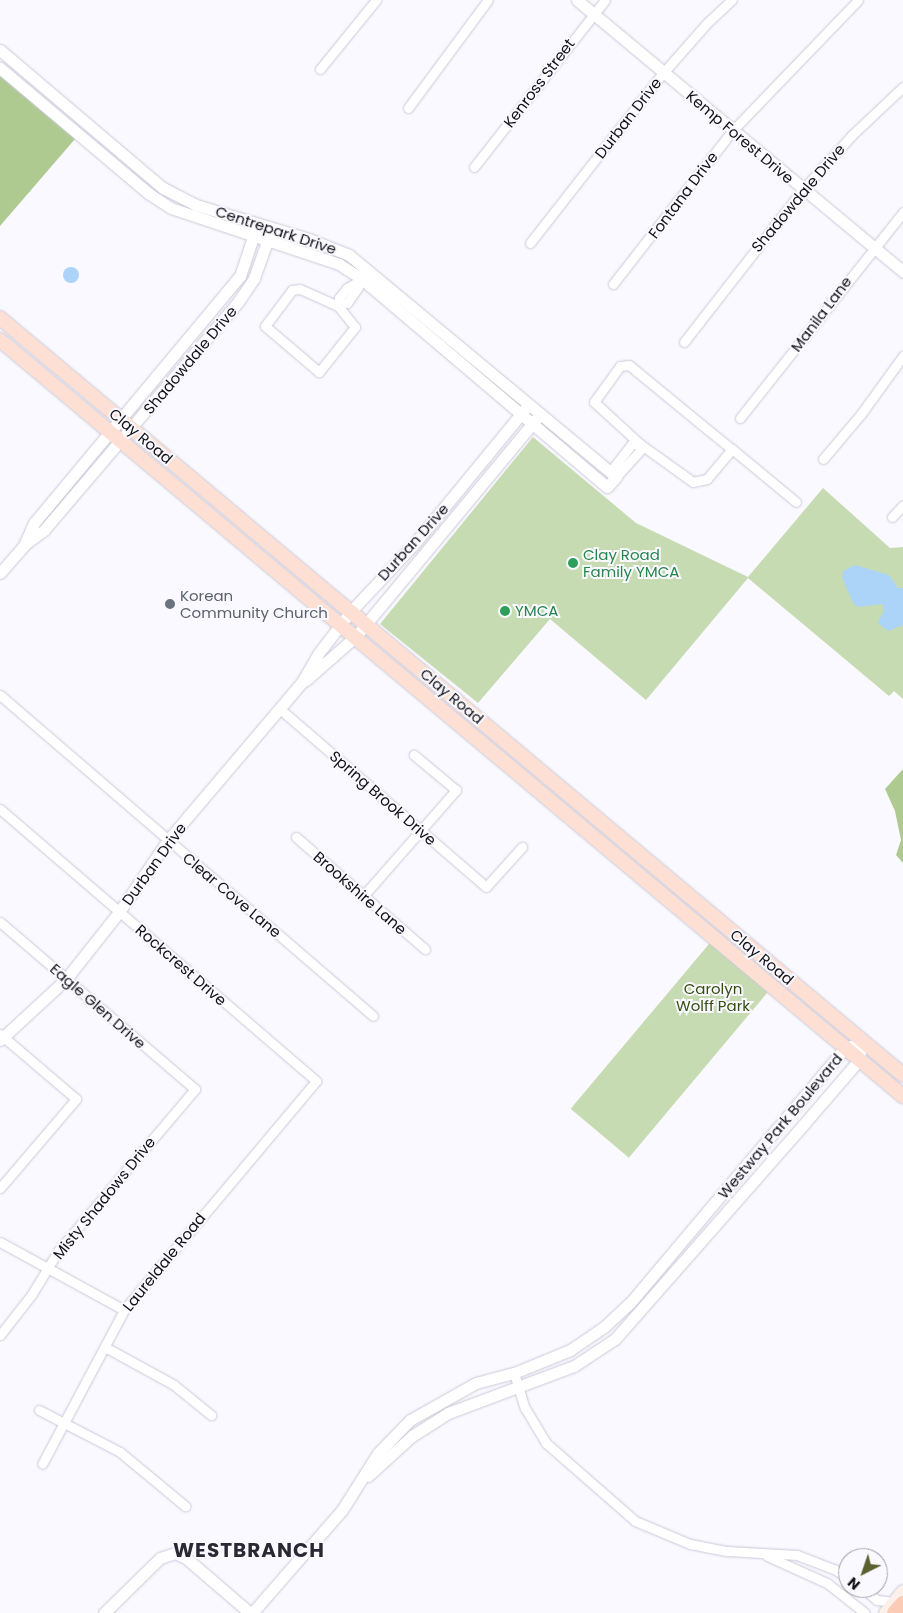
<!DOCTYPE html>
<style>
body{margin:0}
#map{position:relative;width:903px;height:1613px;overflow:hidden;background:#f9f9ff;font-family:Poppins,sans-serif}
div>[style]{position:absolute}
.green>*{inset:0;background:#c7dbb2;transform-origin:0 0}
.forest>*{inset:0;background:#aeca90}
.water>*{inset:0;background:#acd3f8}
.round{border-radius:50%}
.roads{filter:drop-shadow(0 0 1px #cbc9d8) drop-shadow(0 0 1px #cbc9d8)}
.minor>*{height:9px;margin:-4.5px;padding:0 4.5px;transform-origin:4.5px;border-radius:4.5px;background:#fff}
.tertiary>*{height:11px;margin:-5.5px;padding:0 5.5px;transform-origin:5.5px;border-radius:5.5px;background:#fff}
.secondary>*{height:12px;margin:-6px;padding:0 6px;transform-origin:6px;border-radius:6px;background:#feefe9}
.primary>*{height:14px;margin:-7px;padding:0 7px;transform-origin:7px;border-radius:7px;background:#fde0d3}
.motorway>*{height:16px;margin:-8px;padding:0 8px;transform-origin:8px;border-radius:8px;background:#fbcbb6}
.dots>*{width:14px;height:14px;translate:-50% -50%;box-sizing:border-box;border:2px solid #f9f9ff;border-radius:50%}
span{translate:-50% -50%;white-space:nowrap;text-align:center;line-height:1.15;-webkit-text-stroke:4px #f9f9ff;paint-order:stroke}
.street-label{font-size:15px;color:#101015}
.leisure-label{font-size:15px;color:#27864d}
.left{translate:0 -50%;text-align:left}
.worship-label{font-size:15px;color:#5b616d}
.park-label{font-size:15px;color:#354d10}
.district-label{font-size:20px;color:#292833;font-weight:700;letter-spacing:1px}
.north{position:absolute;left:838px;top:1548px;width:50px;height:50px;box-sizing:border-box;background:#f9f9ff;border:1px solid #9c9ca1;border-radius:50%;rotate:221deg;font-size:14px;font-weight:700;line-height:20px;text-align:center;color:#101015}
.north::after{content:'';display:block;margin:auto;width:18px;height:22px;background:#5a602e;clip-path:polygon(50% 0,100% 100%,50% 72%,0 100%)}
</style>
<div id="map">
<div class="green">
<i style="clip-path:polygon(533px 437px,636px 523px,748px 577px,823px 488px,890px 548px,903px 547px,903px 699px,894px 691px,889px 696px,748px 578px,646px 700px,550px 619px,478px 703px,380px 624px)"></i>
<i style="left:714px;top:938px;width:76px;height:223px;rotate:40deg"></i>
</div>
<div class="forest">
<i style="clip-path:polygon(0 76px,75px 139px,0 226px)"></i>
<i style="clip-path:polygon(903px 769px,903px 863px,896px 855px,901px 840px,895px 811px,885px 789px)"></i>
</div>
<div class="water">
<i class="round" style="left:63px;top:267px;width:16px;height:16px"></i>
<i style="clip-path:polygon(855px 565px,889px 575px,898px 588px,903px 588px,903px 625px,888px 631px,878px 623px,884px 610px,882px 604px,858px 607px,853px 603px,842px 578px,843px 571px)"></i>
</div>
<div class="roads">
<div class="minor">
<i style="left:320px;top:69px;width:89px;rotate:-50.9deg"></i>
<i style="left:408px;top:108px;width:134px;rotate:-53.5deg"></i>
<i style="left:474px;top:167px;width:212px;rotate:-51.9deg"></i>
<i style="left:530px;top:243px;width:216px;rotate:-52deg"></i>
<i style="left:663px;top:73px;width:67px;rotate:-48.7deg"></i>
<i style="left:707px;top:23px;width:34px;rotate:-43deg"></i>
<i style="left:613px;top:284px;width:195px;rotate:-52.1deg"></i>
<i style="left:733px;top:130px;width:180px;rotate:-46.1deg"></i>
<i style="left:300px;top:289px;width:42px;rotate:24.1deg"></i>
<i style="left:338px;top:306px;width:27px;rotate:51deg"></i>
<i style="left:355px;top:327px;width:58px;rotate:128.7deg"></i>
<i style="left:319px;top:372px;width:71px;rotate:-139.6deg"></i>
<i style="left:265px;top:326px;width:45px;rotate:-53.1deg"></i>
<i style="left:292px;top:290px;width:8px;rotate:-7deg"></i>
<i style="left:340px;top:304px;width:7px;rotate:-8deg"></i>
<i style="left:347px;top:303px;width:19px;rotate:-55deg"></i>
<i style="left:358px;top:287px;width:6px;rotate:-81deg"></i>
<i style="left:338px;top:306px;width:8px;rotate:-83deg"></i>
<i style="left:339px;top:298px;width:13px;rotate:-51deg"></i>
<i style="left:347px;top:288px;width:17px;rotate:-31deg"></i>
<i style="left:684px;top:342px;width:194px;rotate:-52.1deg"></i>
<i style="left:803px;top:189px;width:73px;rotate:-47.8deg"></i>
<i style="left:852px;top:135px;width:70px;rotate:-43.3deg"></i>
<i style="left:740px;top:418px;width:263px;rotate:-51.6deg"></i>
<i style="left:732px;top:449px;width:39px;rotate:130deg"></i>
<i style="left:707px;top:479px;width:14px;rotate:168deg"></i>
<i style="left:693px;top:482px;width:65px;rotate:-144.4deg"></i>
<i style="left:640px;top:444px;width:62px;rotate:-137.6deg"></i>
<i style="left:594px;top:402px;width:44px;rotate:-54.2deg"></i>
<i style="left:620px;top:366px;width:9px;rotate:-6deg"></i>
<i style="left:629px;top:365px;width:94px;rotate:39.4deg"></i>
<i style="left:702px;top:425px;width:38px;rotate:39deg"></i>
<i style="left:732px;top:449px;width:83px;rotate:39.6deg"></i>
<i style="left:823px;top:459px;width:59px;rotate:-49.8deg"></i>
<i style="left:861px;top:414px;width:72px;rotate:-54.1deg"></i>
<i style="left:610px;top:472px;width:36px;rotate:-52deg"></i>
<i style="left:632px;top:444px;width:8px"></i>
<i style="left:616px;top:477px;width:36px;rotate:-48deg"></i>
<i style="left:640px;top:450px;width:6px;rotate:-90deg"></i>
<i style="left:892px;top:517px;width:16px;rotate:-47deg"></i>
<i style="left:0;top:695px;width:492px;rotate:40.7deg"></i>
<i style="left:280px;top:709px;width:272px;rotate:40.8deg"></i>
<i style="left:486px;top:887px;width:54px;rotate:-48deg"></i>
<i style="left:0;top:809px;width:417px;rotate:40.7deg"></i>
<i style="left:316px;top:1081px;width:299px;rotate:130deg"></i>
<i style="left:124px;top:1310px;width:174px;rotate:118deg"></i>
<i style="left:296px;top:837px;width:171px;rotate:41deg"></i>
<i style="left:364px;top:895px;width:140px;rotate:-48.8deg"></i>
<i style="left:456px;top:790px;width:55px;rotate:-140.2deg"></i>
<i style="left:0;top:922px;width:257px;rotate:40.6deg"></i>
<i style="left:195px;top:1089px;width:212px;rotate:130.2deg"></i>
<i style="left:58px;top:1251px;width:50px;rotate:121.2deg"></i>
<i style="left:32px;top:1294px;width:52px;rotate:128deg"></i>
<i style="left:0;top:1034px;width:100px;rotate:40.5deg"></i>
<i style="left:76px;top:1099px;width:117px;rotate:130.5deg"></i>
<i style="left:0;top:1242px;width:141px;rotate:28.7deg"></i>
<i style="left:105px;top:1347px;width:79px;rotate:28.8deg"></i>
<i style="left:174px;top:1385px;width:48px;rotate:39deg"></i>
<i style="left:514px;top:1373px;width:37px;rotate:73deg"></i>
<i style="left:525px;top:1408px;width:41px;rotate:59deg"></i>
<i style="left:546px;top:1443px;width:118px;rotate:41.2deg"></i>
<i style="left:635px;top:1521px;width:60px;rotate:22.7deg"></i>
<i style="left:690px;top:1544px;width:38px;rotate:11deg"></i>
<i style="left:727px;top:1551px;width:70px;rotate:3.3deg"></i>
<i style="left:797px;top:1555px;width:40px;rotate:21deg"></i>
<i style="left:834px;top:1569px;width:17px;rotate:33deg"></i>
<i style="left:39px;top:1410px;width:91px;rotate:27.4deg"></i>
<i style="left:120px;top:1452px;width:85px;rotate:39.7deg"></i>
<i style="left:767px;top:1556px;width:66px;rotate:24.2deg"></i>
<i style="left:827px;top:1583px;width:48px;rotate:38.3deg"></i>
<i style="left:863px;top:1588px;width:18px;rotate:41deg"></i>
<i style="left:877px;top:1600px;width:17px;rotate:7deg"></i>
</div>
<div class="tertiary">
<i style="left:577px;top:0;width:425px;rotate:39.8deg"></i>
<i style="left:0;top:50px;width:214px;rotate:40.3deg"></i>
<i style="left:163px;top:188px;width:37px;rotate:27deg"></i>
<i style="left:196px;top:205px;width:118px;rotate:16.7deg"></i>
<i style="left:309px;top:239px;width:43px;rotate:21.8deg"></i>
<i style="left:349px;top:255px;width:347px;rotate:39.7deg"></i>
<i style="left:616px;top:477px;width:13px;rotate:132deg"></i>
<i style="left:607px;top:487px;width:321px;rotate:-139.7deg"></i>
<i style="left:362px;top:279px;width:27px;rotate:-147deg"></i>
<i style="left:339px;top:264px;width:177px;rotate:-161.6deg"></i>
<i style="left:171px;top:208px;width:27px;rotate:-147deg"></i>
<i style="left:148px;top:193px;width:194px;rotate:-139.8deg"></i>
<i style="left:25px;top:543px;width:22px;rotate:-66deg"></i>
<i style="left:34px;top:523px;width:322px;rotate:-50.2deg"></i>
<i style="left:240px;top:276px;width:47px;rotate:-71.6deg"></i>
<i style="left:0;top:573px;width:38px;rotate:-49deg"></i>
<i style="left:25px;top:544px;width:24px;rotate:-36deg"></i>
<i style="left:44px;top:530px;width:299px;rotate:-49.6deg"></i>
<i style="left:238px;top:302px;width:29px;rotate:-56deg"></i>
<i style="left:254px;top:278px;width:48px;rotate:-70.4deg"></i>
<i style="left:306px;top:680px;width:67px;rotate:-41.3deg"></i>
<i style="left:356px;top:636px;width:285px;rotate:-50.3deg"></i>
<i style="left:0;top:1040px;width:90px;rotate:-42.7deg"></i>
<i style="left:66px;top:979px;width:85px;rotate:-51.7deg"></i>
<i style="left:119px;top:912px;width:87px;rotate:-55.8deg"></i>
<i style="left:168px;top:840px;width:207px;rotate:-49.7deg"></i>
<i style="left:302px;top:682px;width:32px;rotate:-60deg"></i>
<i style="left:318px;top:654px;width:54px;rotate:-52.5deg"></i>
<i style="left:351px;top:611px;width:92px;rotate:-46.8deg"></i>
<i style="left:414px;top:544px;width:175px;rotate:-50.6deg"></i>
<i style="left:368px;top:1476px;width:59px;rotate:-42.3deg"></i>
<i style="left:412px;top:1436px;width:43px;rotate:-32.6deg"></i>
<i style="left:448px;top:1413px;width:134px;rotate:-20.5deg"></i>
<i style="left:574px;top:1366px;width:49px;rotate:-33.4deg"></i>
<i style="left:615px;top:1339px;width:285px;rotate:-48.7deg"></i>
<i style="left:803px;top:1125px;width:86px;rotate:-49.3deg"></i>
<i style="left:859px;top:1060px;width:8px;rotate:-83deg"></i>
<i style="left:104px;top:1613px;width:78px;rotate:-44.5deg"></i>
<i style="left:160px;top:1558px;width:16px;rotate:-18deg"></i>
<i style="left:175px;top:1553px;width:12px;rotate:24deg"></i>
<i style="left:186px;top:1558px;width:84px;rotate:40.7deg"></i>
<i style="left:252px;top:1613px;width:137px;rotate:-48.9deg"></i>
<i style="left:342px;top:1510px;width:67px;rotate:-57.7deg"></i>
<i style="left:378px;top:1453px;width:46px;rotate:-45.9deg"></i>
<i style="left:410px;top:1420px;width:76px;rotate:-29.3deg"></i>
<i style="left:476px;top:1383px;width:39px;rotate:-15deg"></i>
<i style="left:514px;top:1373px;width:61px;rotate:-22.3deg"></i>
<i style="left:570px;top:1350px;width:41px;rotate:-34.1deg"></i>
<i style="left:604px;top:1327px;width:35px;rotate:-43deg"></i>
<i style="left:630px;top:1303px;width:334px;rotate:-49.9deg"></i>
<i style="left:845px;top:1048px;width:18px;rotate:-19deg"></i>
</div>
<div class="secondary">
<i style="left:885px;top:1613px;width:28px;rotate:-51deg"></i>
</div>
<div class="primary">
<i style="left:0;top:318px;width:1178px;rotate:39.97deg"></i>
<i style="left:0;top:340px;width:1178px;rotate:39.94deg"></i>
</div>
<div class="motorway">
<i style="left:895px;top:1613px;width:12px;rotate:-48deg"></i>
</div>
</div>
<div class="dots">
<i style="left:573px;top:563px;background:#2e9e5b"></i>
<i style="left:170px;top:604px;background:#6b7280"></i>
<i style="left:505px;top:611px;background:#2e9e5b"></i>
</div>
<div class="street-label">
<span style="left:539px;top:83px;rotate:-53deg">Kenross Street</span>
<span style="left:628px;top:118px;rotate:-52deg">Durban Drive</span>
<span style="left:740px;top:137px;rotate:40deg">Kemp Forest Drive</span>
<span style="left:683px;top:195px;rotate:-53deg">Fontana Drive</span>
<span style="left:798px;top:198px;rotate:-50deg">Shadowdale Drive</span>
<span style="left:276px;top:230px;rotate:18deg">Centrepark Drive</span>
<span style="left:821px;top:314px;rotate:-53deg">Manila Lane</span>
<span style="left:190px;top:360px;rotate:-50deg">Shadowdale Drive</span>
<span style="left:141px;top:436px;rotate:40deg">Clay Road</span>
<span style="left:413px;top:542px;rotate:-48deg">Durban Drive</span>
<span style="left:452px;top:696px;rotate:40deg">Clay Road</span>
<span style="left:383px;top:798px;rotate:41deg">Spring Brook Drive</span>
<span style="left:154px;top:864px;rotate:-54deg">Durban Drive</span>
<span style="left:360px;top:893px;rotate:41deg">Brookshire Lane</span>
<span style="left:232px;top:895px;rotate:40deg">Clear Cove Lane</span>
<span style="left:762px;top:957px;rotate:40deg">Clay Road</span>
<span style="left:181px;top:965px;rotate:41deg">Rockcrest Drive</span>
<span style="left:98px;top:1006px;rotate:41deg">Eagle Glen Drive</span>
<span style="left:780px;top:1126px;rotate:-50deg">Westway Park Boulevard</span>
<span style="left:104px;top:1198px;rotate:-51deg">Misty Shadows Drive</span>
<span style="left:164px;top:1262px;rotate:-51deg">Laureldale Road</span>
</div>
<div class="leisure-label">
<span class="left" style="left:583px;top:563px">Clay Road<br>Family YMCA</span>
<span class="left" style="left:515px;top:611px">YMCA</span>
</div>
<div class="worship-label">
<span class="left" style="left:180px;top:604px">Korean<br>Community Church</span>
</div>
<div class="park-label">
<span style="left:713px;top:997px">Carolyn<br>Wolff Park</span>
</div>
<div class="district-label">
<span style="left:249px;top:1550px">WESTBRANCH</span>
</div>
<div class="north">N</div>
</div>
